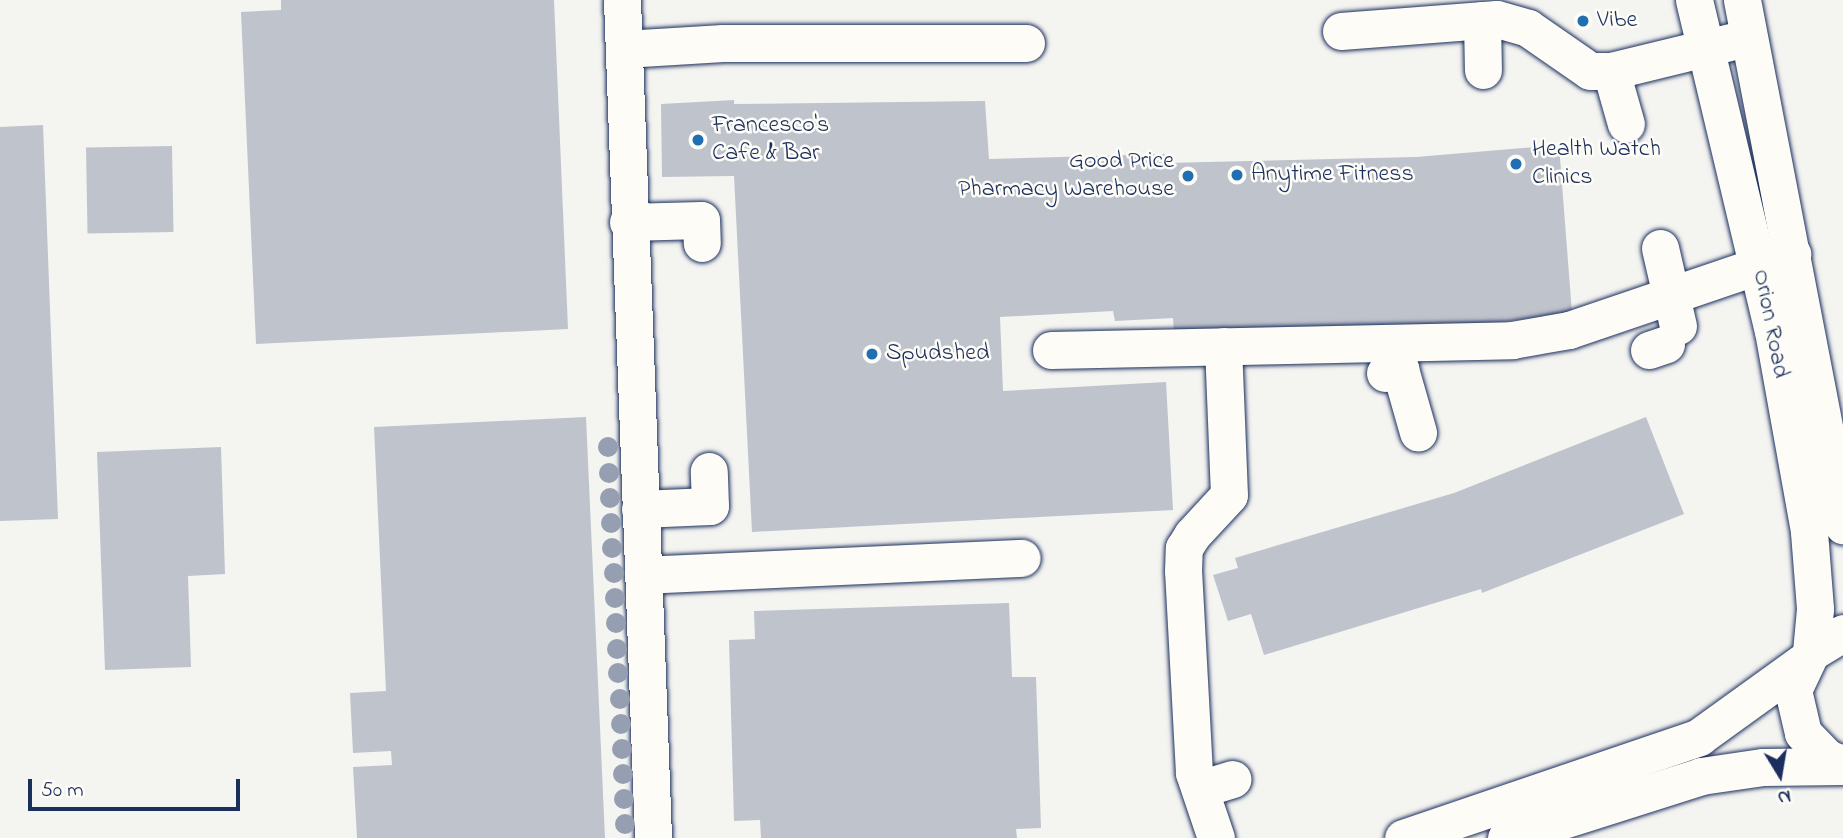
<!DOCTYPE html>
<style>
body{margin:0}
#map{position:relative;width:1843px;height:838px;overflow:hidden;background:#f4f4f1;font-family:"Indie Flower",sans-serif}
div>[style]{position:absolute}
.building>*{inset:0;background:#bfc3cc;transform-origin:0 0}
.roads{filter:drop-shadow(0 0 2px #1b2f5e) drop-shadow(0 0 2px #1b2f5e)}
.minor>*{height:37px;margin:-18.5px;padding:0 18.5px;transform-origin:18.5px;border-radius:18.5px;background:#fdfcf7}
.trees>*{width:20px;height:20px;margin:-10px;border-radius:50%;background:#969fb1}
.dots>*{width:19px;height:19px;translate:-50% -50%;box-sizing:border-box;border:4px solid #fdfcf7;border-radius:50%}
span{translate:-50% -50%;white-space:nowrap;text-align:center;line-height:1.15;-webkit-text-stroke:5px #fdfcf7;paint-order:stroke}
.poi-label{font-size:24px;color:#1b2f5e}
.left{translate:0 -50%;text-align:left}
.right{translate:-100% -50%;text-align:right}
.street-label{font-size:24px;color:#1b2f5e}
.north{position:absolute;left:1745px;top:740px;width:70px;height:70px;-webkit-text-stroke:5px #fdfcf7;paint-order:stroke;rotate:169deg;font-size:19px;font-weight:700;line-height:28px;text-align:center;color:#1b2f5e}
.north::after{content:'';display:block;margin:auto;width:24px;height:32px;background:#1b2f5e;clip-path:polygon(50% 0,100% 100%,50% 72%,0 100%)}
.scale{position:absolute;left:28px;top:779px;width:212px;height:32px;box-sizing:border-box;border:4px solid #1b2f5e;border-top:0;padding-left:9px;font-size:21px;line-height:24px;white-space:nowrap;color:#1b2f5e;-webkit-text-stroke:5px #fdfcf7;paint-order:stroke}
</style>
<div id="map">
<div class="building">
<i style="clip-path:polygon(281px 0,554px 0,568px 329px,256px 344px,241px 12px,281px 10px)"></i>
<i style="clip-path:polygon(734px 100px,734px 104px,985px 101px,989px 159px,1165px 154px,1165px 163px,1416px 157px,1559px 145px,1572px 313px,1451px 328px,1174px 336px,1173px 318px,1115px 321px,1113px 311px,1000px 317px,1003px 391px,1166px 382px,1173px 510px,752px 532px,734px 176px,662px 177px,661px 104px)"></i>
<i style="clip-path:polygon(43px 125px,58px 519px,0 521px,0 127px)"></i>
<i style="left:172px;top:146px;width:86px;height:86px;rotate:89deg"></i>
<i style="clip-path:polygon(586px 417px,605px 838px,357px 838px,353px 767px,392px 765px,391px 751px,353px 753px,350px 693px,386px 691px,374px 427px)"></i>
<i style="clip-path:polygon(1646px 417px,1684px 514px,1482px 593px,1481px 589px,1264px 655px,1251px 614px,1228px 621px,1213px 575px,1238px 568px,1235px 558px,1454px 493px)"></i>
<i style="clip-path:polygon(221px 447px,225px 574px,188px 576px,191px 667px,105px 670px,97px 452px)"></i>
<i style="clip-path:polygon(1009px 603px,1012px 677px,1036px 677px,1041px 828px,1016px 829px,1017px 838px,761px 838px,760px 820px,734px 821px,729px 640px,755px 639px,754px 611px)"></i>
</div>
<div class="roads">
<div class="minor">
<i style="left:622px;top:0;width:839px;rotate:87.88deg"></i>
<i style="left:1694px;top:0;width:340px;rotate:76.6deg"></i>
<i style="left:1773px;top:331px;width:204px;rotate:79.8deg"></i>
<i style="left:1809px;top:532px;width:77px;rotate:85.5deg"></i>
<i style="left:1815px;top:609px;width:43px;rotate:95.3deg"></i>
<i style="left:1742px;top:0;width:535px;rotate:79.11deg"></i>
<i style="left:1482px;top:20px;width:50px;rotate:88.9deg"></i>
<i style="left:1341px;top:31px;width:156px;rotate:-4.4deg"></i>
<i style="left:1497px;top:19px;width:32px;rotate:16deg"></i>
<i style="left:1528px;top:28px;width:75px;rotate:34.7deg"></i>
<i style="left:1590px;top:71px;width:21px"></i>
<i style="left:1611px;top:71px;width:122px;rotate:-13.7deg"></i>
<i style="left:624px;top:49px;width:99px;rotate:-3.5deg"></i>
<i style="left:723px;top:43px;width:303px"></i>
<i style="left:1611px;top:71px;width:55px;rotate:74.2deg"></i>
<i style="left:628px;top:222px;width:73px;rotate:-1.6deg"></i>
<i style="left:701px;top:220px;width:23px;rotate:88deg"></i>
<i style="left:1660px;top:248px;width:80px;rotate:77deg"></i>
<i style="left:1051px;top:350px;width:461px;rotate:-1.2deg"></i>
<i style="left:1512px;top:340px;width:58px;rotate:-10deg"></i>
<i style="left:1569px;top:330px;width:236px;rotate:-18.8deg"></i>
<i style="left:1649px;top:350px;width:18px;rotate:-19deg"></i>
<i style="left:1385px;top:373px;width:16px;rotate:-15deg"></i>
<i style="left:1400px;top:369px;width:66px;rotate:74.1deg"></i>
<i style="left:640px;top:509px;width:70px;rotate:-2.5deg"></i>
<i style="left:710px;top:506px;width:35px;rotate:-92deg"></i>
<i style="left:643px;top:575px;width:379px;rotate:-2.6deg"></i>
<i style="left:1843px;top:633px;width:37px;rotate:149deg"></i>
<i style="left:1811px;top:652px;width:42px;rotate:115.3deg"></i>
<i style="left:1793px;top:690px;width:44px;rotate:76.9deg"></i>
<i style="left:1803px;top:733px;width:35px;rotate:46deg"></i>
<i style="left:1827px;top:758px;width:17px;rotate:21deg"></i>
<i style="left:1200px;top:789px;width:34px;rotate:-17deg"></i>
<i style="left:1216px;top:838px;width:69px;rotate:-108.7deg"></i>
<i style="left:1194px;top:773px;width:202px;rotate:-93.1deg"></i>
<i style="left:1183px;top:571px;width:23px;rotate:-88deg"></i>
<i style="left:1184px;top:548px;width:15px;rotate:-58deg"></i>
<i style="left:1192px;top:535px;width:54px;rotate:-47.2deg"></i>
<i style="left:1229px;top:495px;width:149px;rotate:-92.3deg"></i>
<i style="left:1403px;top:838px;width:313px;rotate:-18.8deg"></i>
<i style="left:1699px;top:737px;width:128px;rotate:-35.8deg"></i>
<i style="left:1506px;top:838px;width:205px;rotate:-17.6deg"></i>
<i style="left:1701px;top:776px;width:63px;rotate:-8.3deg"></i>
<i style="left:1763px;top:767px;width:80px;rotate:-0.7deg"></i>
</div>
</div>
<div class="trees">
<i style="left:608px;top:447px"></i>
<i style="left:609px;top:473px"></i>
<i style="left:610px;top:498px"></i>
<i style="left:611px;top:523px"></i>
<i style="left:612px;top:548px"></i>
<i style="left:614px;top:573px"></i>
<i style="left:615px;top:598px"></i>
<i style="left:616px;top:623px"></i>
<i style="left:617px;top:649px"></i>
<i style="left:618px;top:673px"></i>
<i style="left:620px;top:699px"></i>
<i style="left:621px;top:724px"></i>
<i style="left:622px;top:749px"></i>
<i style="left:623px;top:774px"></i>
<i style="left:624px;top:799px"></i>
<i style="left:625px;top:824px"></i>
</div>
<div class="dots">
<i style="left:1583px;top:21px;background:#1f6fb2"></i>
<i style="left:698px;top:140px;background:#1f6fb2"></i>
<i style="left:1516px;top:164px;background:#1f6fb2"></i>
<i style="left:1237px;top:175px;background:#1f6fb2"></i>
<i style="left:1188px;top:176px;background:#1f6fb2"></i>
<i style="left:872px;top:354px;background:#1f6fb2"></i>
</div>
<div class="poi-label">
<span class="left" style="left:1597px;top:21px">Vibe</span>
<span class="left" style="left:712px;top:140px">Francesco's<br>Cafe &amp; Bar</span>
<span class="left" style="left:1532px;top:164px">Health Watch<br>Clinics</span>
<span class="right" style="left:1174px;top:176px">Good Price<br>Pharmacy Warehouse</span>
<span class="left" style="left:1251px;top:175px">Anytime Fitness</span>
<span class="left" style="left:886px;top:354px">Spudshed</span>
</div>
<div class="street-label">
<span style="left:1770px;top:324px;rotate:79deg">Orion Road</span>
</div>
<div class="north">N</div>
<div class="scale">50 m</div>
</div>
